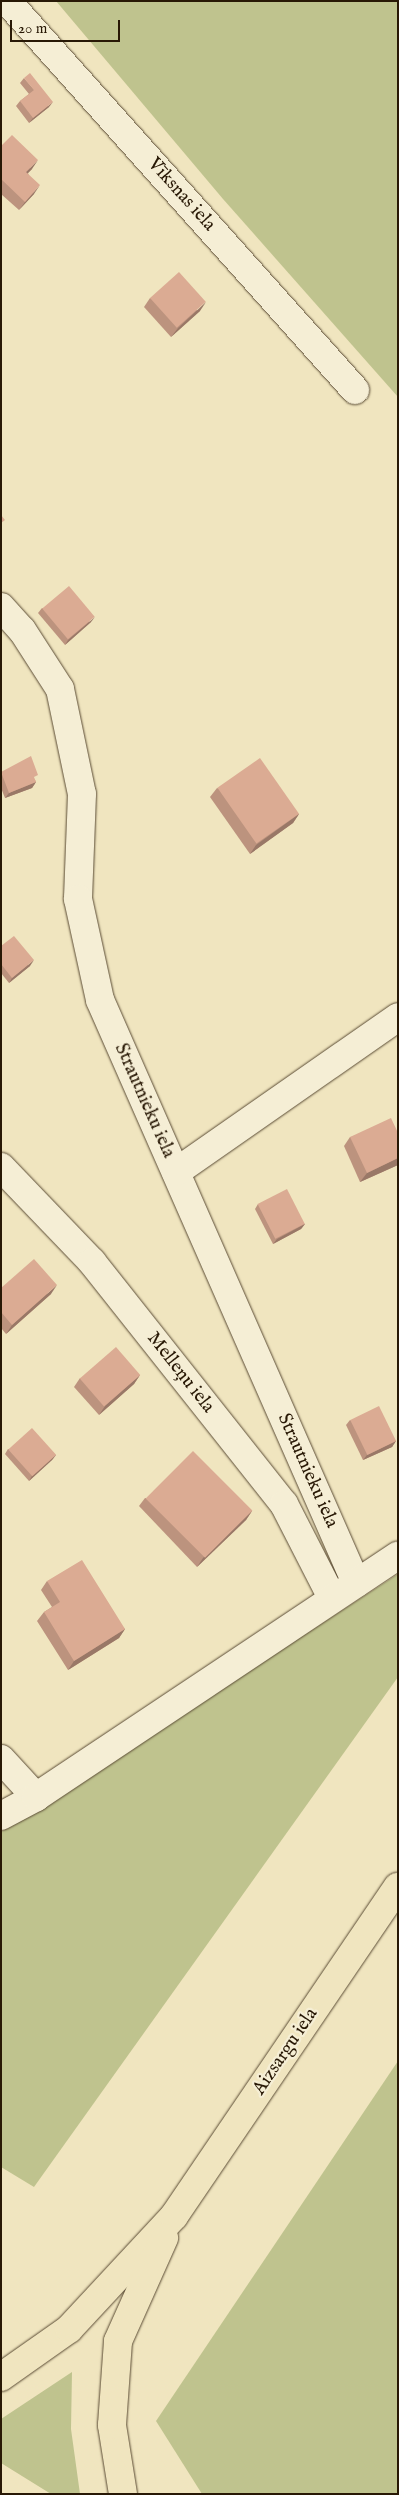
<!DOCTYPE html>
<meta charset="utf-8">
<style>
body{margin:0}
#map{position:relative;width:399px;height:2495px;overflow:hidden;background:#f0e5bf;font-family:"IM FELL English",serif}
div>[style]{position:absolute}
.green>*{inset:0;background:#bfc38e}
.roads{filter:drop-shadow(0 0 1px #5a4b34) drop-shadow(0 0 1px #5a4b34)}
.minor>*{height:28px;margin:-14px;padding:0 14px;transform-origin:14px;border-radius:14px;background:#f5eed5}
.trunk>*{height:28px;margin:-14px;padding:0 14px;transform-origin:14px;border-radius:14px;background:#f0e5bf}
.wall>*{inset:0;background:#bc937e}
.shaded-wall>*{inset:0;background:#997867}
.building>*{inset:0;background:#dbab93;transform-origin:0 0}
span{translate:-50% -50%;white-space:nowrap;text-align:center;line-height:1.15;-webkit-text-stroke:4.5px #f5eed5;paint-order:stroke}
.street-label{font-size:19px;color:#281805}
.frame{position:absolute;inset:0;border:2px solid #281805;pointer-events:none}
.scale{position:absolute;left:10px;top:20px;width:110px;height:22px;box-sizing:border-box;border:2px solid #281805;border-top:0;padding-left:6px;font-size:15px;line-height:18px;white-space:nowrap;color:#281805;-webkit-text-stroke:4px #f5eed5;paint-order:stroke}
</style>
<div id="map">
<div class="green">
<i style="clip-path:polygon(56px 1px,398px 1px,398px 397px,223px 199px)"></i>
<i style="clip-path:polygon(398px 1574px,398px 1677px,34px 2187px,1px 2167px,1px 1832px)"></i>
<i style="clip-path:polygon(398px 2061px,398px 2494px,202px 2494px,156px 2421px)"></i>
<i style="clip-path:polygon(72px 2372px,71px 2429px,80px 2494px,51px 2494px,1px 2463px,1px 2419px)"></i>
</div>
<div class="roads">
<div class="minor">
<i style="left:7px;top:1px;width:522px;rotate:48.18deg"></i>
<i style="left:1px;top:607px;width:31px;rotate:48deg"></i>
<i style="left:22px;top:630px;width:70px;rotate:57.2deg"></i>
<i style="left:60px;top:689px;width:107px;rotate:78.2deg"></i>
<i style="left:82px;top:794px;width:105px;rotate:92.2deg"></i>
<i style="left:78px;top:899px;width:103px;rotate:77.7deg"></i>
<i style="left:100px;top:1000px;width:637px;rotate:66.29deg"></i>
<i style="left:1px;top:1167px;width:132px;rotate:46.2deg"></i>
<i style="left:92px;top:1262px;width:309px;rotate:51.6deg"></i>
<i style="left:284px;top:1504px;width:106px;rotate:62.9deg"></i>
<i style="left:176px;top:1172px;width:271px;rotate:-34.9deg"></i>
<i style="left:1px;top:1759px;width:52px;rotate:47.4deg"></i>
<i style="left:1px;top:1816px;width:40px;rotate:-28deg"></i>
<i style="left:36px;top:1797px;width:435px;rotate:-33.7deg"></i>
</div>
<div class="trunk">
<i style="left:1px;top:2377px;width:83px;rotate:-35.2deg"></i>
<i style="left:69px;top:2329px;width:154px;rotate:-47.1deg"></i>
<i style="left:174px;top:2216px;width:398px;rotate:-55.8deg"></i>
<i style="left:123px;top:2494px;width:70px;rotate:-99.1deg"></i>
<i style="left:112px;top:2425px;width:84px;rotate:-85.9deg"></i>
<i style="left:118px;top:2341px;width:113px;rotate:-65.9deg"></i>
</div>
</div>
<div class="wall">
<i style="clip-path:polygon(24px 78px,49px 107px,29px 123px,16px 106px,20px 101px,29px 94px,20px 83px)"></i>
<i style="clip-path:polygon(1px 146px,32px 169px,28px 173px,34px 194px,19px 210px,1px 194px)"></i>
<i style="clip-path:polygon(150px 298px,200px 311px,171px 337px,144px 307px)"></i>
<i style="clip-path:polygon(42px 608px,91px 622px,65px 645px,38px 613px)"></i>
<i style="clip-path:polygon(1px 772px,35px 780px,36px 782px,32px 788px,5px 798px,1px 788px)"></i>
<i style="clip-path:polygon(217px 788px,299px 814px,293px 823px,250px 854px,210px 797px)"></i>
<i style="clip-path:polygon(1px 946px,30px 966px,9px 983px,1px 973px)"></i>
<i style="clip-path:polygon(398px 1133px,398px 1165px,360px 1182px,344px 1146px,350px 1137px)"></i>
<i style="clip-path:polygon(258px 1204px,305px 1224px,301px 1229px,273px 1244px,255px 1209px)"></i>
<i style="clip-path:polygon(1px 1288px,51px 1294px,6px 1334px,1px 1328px)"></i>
<i style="clip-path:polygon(140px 1375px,134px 1384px,99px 1415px,74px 1387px,80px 1378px)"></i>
<i style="clip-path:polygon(350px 1420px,396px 1441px,392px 1447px,363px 1460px,346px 1425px)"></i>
<i style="clip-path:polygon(8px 1449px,56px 1455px,52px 1460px,29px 1481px,5px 1454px)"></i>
<i style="clip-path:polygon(145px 1498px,252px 1511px,246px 1520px,197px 1567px,139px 1506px)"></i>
<i style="clip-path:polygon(47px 1581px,125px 1629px,119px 1638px,68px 1670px,37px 1621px,44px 1612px,52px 1607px,41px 1590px)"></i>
</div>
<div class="shaded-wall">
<i style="clip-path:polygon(53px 102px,49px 107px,29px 123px,33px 118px)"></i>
<i style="clip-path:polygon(38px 160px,32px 169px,20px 181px,26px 172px)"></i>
<i style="clip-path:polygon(40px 185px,34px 194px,19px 210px,25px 202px)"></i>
<i style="clip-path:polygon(206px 302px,200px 311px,171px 337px,178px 328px)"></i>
<i style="clip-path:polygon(95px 617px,91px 622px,65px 645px,68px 640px)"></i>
<i style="clip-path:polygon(36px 782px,32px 788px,5px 798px,9px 793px)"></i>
<i style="clip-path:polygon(299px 814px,293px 823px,250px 854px,256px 845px)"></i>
<i style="clip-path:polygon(34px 960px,30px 966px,9px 983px,12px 978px)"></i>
<i style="clip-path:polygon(398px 1158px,398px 1165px,360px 1182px,367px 1173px)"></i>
<i style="clip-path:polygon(305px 1224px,301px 1229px,273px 1244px,277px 1239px)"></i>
<i style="clip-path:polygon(57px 1285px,51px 1294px,6px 1334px,12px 1325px)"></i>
<i style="clip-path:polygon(140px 1375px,134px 1384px,99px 1415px,105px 1406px)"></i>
<i style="clip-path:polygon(396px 1441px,392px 1447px,363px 1460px,367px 1455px)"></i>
<i style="clip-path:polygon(56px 1455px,52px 1460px,29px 1481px,32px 1476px)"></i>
<i style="clip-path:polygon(252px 1511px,246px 1520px,197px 1567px,203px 1558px)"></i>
<i style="clip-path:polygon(125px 1629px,119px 1638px,68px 1670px,74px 1661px)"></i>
</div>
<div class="building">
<i style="clip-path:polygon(30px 73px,53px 102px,33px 118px,20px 101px,34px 90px,24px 78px)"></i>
<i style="clip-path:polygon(12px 135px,38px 160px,26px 172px,40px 185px,25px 202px,1px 179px,1px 146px)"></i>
<i style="left:179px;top:272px;width:40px;height:39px;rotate:48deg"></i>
<i style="clip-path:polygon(1px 515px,5px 520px,1px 523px)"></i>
<i style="left:69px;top:586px;width:40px;height:35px;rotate:50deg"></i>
<i style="clip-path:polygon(31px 756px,38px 775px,34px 777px,36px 782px,9px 793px,1px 772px)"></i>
<i style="left:260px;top:758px;width:68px;height:52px;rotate:55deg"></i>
<i style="clip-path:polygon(14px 936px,34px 960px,12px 978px,1px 964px,1px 946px)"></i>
<i style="clip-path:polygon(391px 1118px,398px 1133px,398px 1158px,367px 1173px,350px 1137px)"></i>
<i style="left:287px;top:1189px;width:39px;height:33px;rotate:63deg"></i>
<i style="clip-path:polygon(34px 1259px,57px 1285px,12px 1325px,1px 1312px,1px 1288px)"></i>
<i style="left:116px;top:1347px;width:37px;height:48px;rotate:49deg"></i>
<i style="left:379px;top:1406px;width:39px;height:32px;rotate:64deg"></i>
<i style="left:32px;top:1428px;width:36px;height:32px;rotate:48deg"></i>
<i style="left:193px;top:1451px;width:84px;height:67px;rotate:45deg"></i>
<i style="clip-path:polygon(82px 1560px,125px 1629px,74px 1661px,44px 1612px,60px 1602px,47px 1581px)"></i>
</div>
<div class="street-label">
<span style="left:181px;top:195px;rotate:48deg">Vīksnas iela</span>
<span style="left:144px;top:1101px;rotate:66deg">Strautnieku iela</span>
<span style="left:180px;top:1373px;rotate:52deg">Melleņu iela</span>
<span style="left:307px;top:1471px;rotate:66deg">Strautnieku iela</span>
<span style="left:286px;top:2052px;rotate:-56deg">Aizsargu iela</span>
</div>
<div class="frame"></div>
<div class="scale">20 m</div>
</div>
